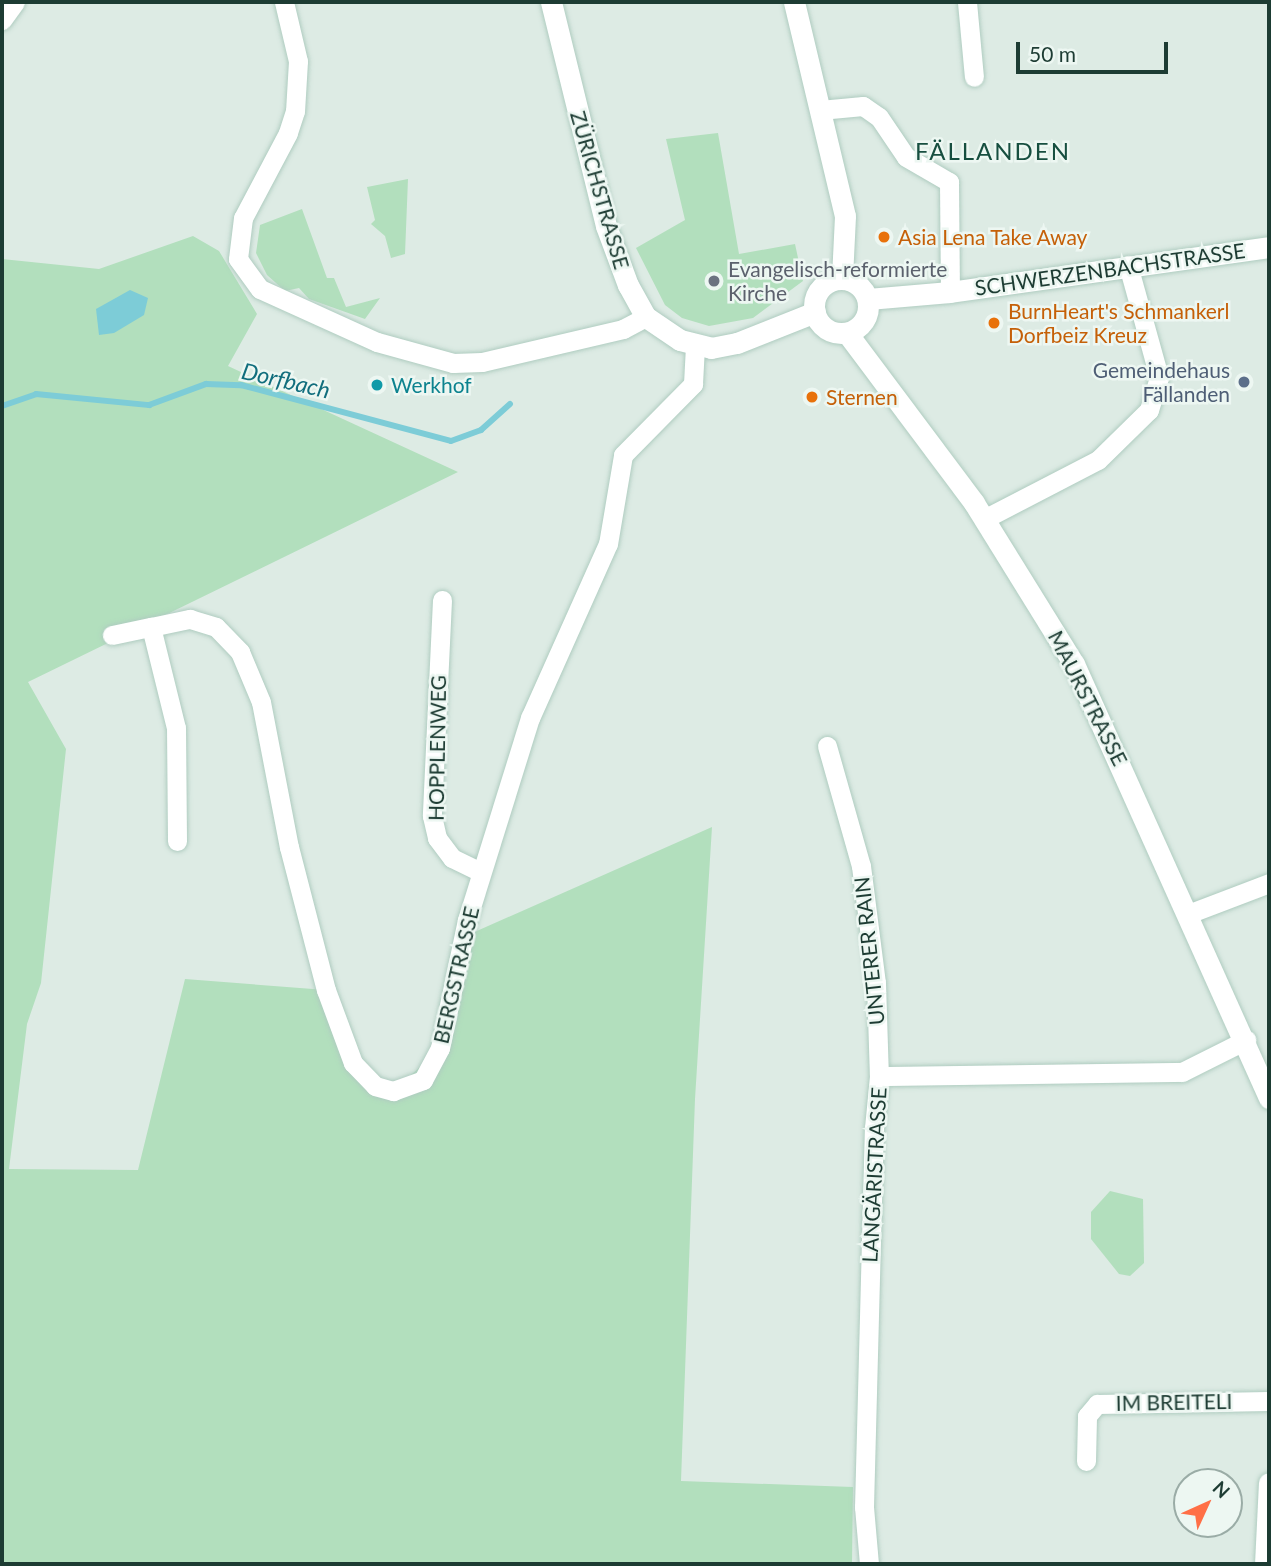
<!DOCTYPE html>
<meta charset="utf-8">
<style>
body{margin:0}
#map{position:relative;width:1271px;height:1566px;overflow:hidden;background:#ddebe4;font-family:Lato,sans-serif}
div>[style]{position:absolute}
.green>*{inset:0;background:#b2dfbd}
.water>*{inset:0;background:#7dccd7}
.stream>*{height:6px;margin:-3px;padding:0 3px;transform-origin:3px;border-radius:3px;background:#7dccd7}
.roads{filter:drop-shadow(0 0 2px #afccc0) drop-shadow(0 0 2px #afccc0)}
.street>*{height:19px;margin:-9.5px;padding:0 9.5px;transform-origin:9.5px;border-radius:9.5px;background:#fff}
.secondary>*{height:21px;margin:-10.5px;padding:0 10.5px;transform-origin:10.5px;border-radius:10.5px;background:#fff}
.secondary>.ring{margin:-10.5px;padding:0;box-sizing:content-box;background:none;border:21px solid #fff;border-radius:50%}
.dots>*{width:19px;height:19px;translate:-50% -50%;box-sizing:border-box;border:4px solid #edf7f2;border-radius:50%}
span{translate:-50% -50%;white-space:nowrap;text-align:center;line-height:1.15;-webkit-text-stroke:5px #edf7f2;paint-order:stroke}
.street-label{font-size:21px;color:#1d3c33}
.food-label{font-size:21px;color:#c56008}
.left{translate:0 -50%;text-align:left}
.worship-label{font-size:21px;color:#5b616d}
.service-label{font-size:21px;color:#4e5e75}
.right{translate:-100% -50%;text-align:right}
.culture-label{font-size:21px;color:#0d838f}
.water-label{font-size:23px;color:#116e7d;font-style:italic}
.quarter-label{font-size:24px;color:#174f40;letter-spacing:2px}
.frame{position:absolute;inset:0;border:4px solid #1d3c33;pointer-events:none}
.north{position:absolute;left:1173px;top:1468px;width:70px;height:70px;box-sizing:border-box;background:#edf7f2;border:2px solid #9aaca6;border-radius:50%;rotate:45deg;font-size:19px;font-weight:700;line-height:28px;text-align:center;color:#1d3c33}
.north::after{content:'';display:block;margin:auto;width:24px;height:32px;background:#ff6f46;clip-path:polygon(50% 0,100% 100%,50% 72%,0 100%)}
.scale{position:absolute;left:1016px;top:42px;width:152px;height:32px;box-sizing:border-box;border:4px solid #1d3c33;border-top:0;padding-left:9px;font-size:21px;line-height:24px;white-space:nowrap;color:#1d3c33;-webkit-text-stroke:5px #edf7f2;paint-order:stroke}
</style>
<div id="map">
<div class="green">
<i style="clip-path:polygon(718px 133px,739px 254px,795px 244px,803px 281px,753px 318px,709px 326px,682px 318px,665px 305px,636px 248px,685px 220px,666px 139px)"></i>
<i style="clip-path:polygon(408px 179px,405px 254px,391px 258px,385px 236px,371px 224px,375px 220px,367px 187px)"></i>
<i style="clip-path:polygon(302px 209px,327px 278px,334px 278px,346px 307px,380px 298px,365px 319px,309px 299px,299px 288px,285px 291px,267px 275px,256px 253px,260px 225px)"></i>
<i style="clip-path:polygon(193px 236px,219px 251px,257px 314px,228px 366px,458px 472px,28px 682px,66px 749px,41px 983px,27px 1024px,9px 1169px,138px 1170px,185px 979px,326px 990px,353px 1063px,393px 1091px,430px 1058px,461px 938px,712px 827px,695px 1099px,681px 1481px,853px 1487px,852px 1564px,2px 1564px,2px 259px,99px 269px)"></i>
<i style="clip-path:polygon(1110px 1191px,1143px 1199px,1144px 1263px,1130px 1276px,1119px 1274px,1091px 1239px,1091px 1212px)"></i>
</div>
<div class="water">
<i style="clip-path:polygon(130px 290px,148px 298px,144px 315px,114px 333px,99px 335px,96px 309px)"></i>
</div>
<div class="stream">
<i style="left:2px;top:406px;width:36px;rotate:-19deg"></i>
<i style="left:36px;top:394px;width:114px;rotate:5.6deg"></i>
<i style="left:149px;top:405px;width:61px;rotate:-20.2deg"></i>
<i style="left:206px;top:384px;width:35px;rotate:2deg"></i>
<i style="left:241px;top:385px;width:217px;rotate:14.9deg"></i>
<i style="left:451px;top:441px;width:32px;rotate:-20deg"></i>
<i style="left:481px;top:430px;width:39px;rotate:-42deg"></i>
</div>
<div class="roads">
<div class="street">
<i style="left:284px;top:2px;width:61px;rotate:76.7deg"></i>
<i style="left:298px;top:61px;width:50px;rotate:93.4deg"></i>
<i style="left:295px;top:111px;width:23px;rotate:108deg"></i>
<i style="left:288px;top:133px;width:96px;rotate:117.9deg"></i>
<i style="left:243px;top:218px;width:41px;rotate:97deg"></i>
<i style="left:238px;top:259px;width:37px;rotate:54deg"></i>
<i style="left:260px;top:289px;width:128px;rotate:24.4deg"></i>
<i style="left:377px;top:342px;width:79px;rotate:15.4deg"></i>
<i style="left:453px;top:363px;width:29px;rotate:-2deg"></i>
<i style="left:482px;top:362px;width:145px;rotate:-13.2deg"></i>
<i style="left:623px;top:329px;width:26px;rotate:-28deg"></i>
<i style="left:967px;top:2px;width:75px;rotate:84.7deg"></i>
<i style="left:2px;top:20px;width:22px;rotate:-54deg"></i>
<i style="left:820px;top:110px;width:43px;rotate:-5.3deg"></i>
<i style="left:863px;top:106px;width:19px;rotate:35deg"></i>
<i style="left:879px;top:117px;width:48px;rotate:56deg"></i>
<i style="left:906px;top:157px;width:50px;rotate:30.2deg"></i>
<i style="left:949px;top:182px;width:110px;rotate:89.5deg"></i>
<i style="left:984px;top:519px;width:128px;rotate:-27.4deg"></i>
<i style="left:1098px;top:460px;width:71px;rotate:-44.4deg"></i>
<i style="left:1149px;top:410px;width:34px;rotate:-73deg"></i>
<i style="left:1159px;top:377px;width:116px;rotate:-105.5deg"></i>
<i style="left:442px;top:600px;width:216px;rotate:92.7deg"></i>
<i style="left:432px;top:816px;width:23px;rotate:77deg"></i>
<i style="left:437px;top:838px;width:25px;rotate:53deg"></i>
<i style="left:452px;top:858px;width:32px;rotate:26deg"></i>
<i style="left:112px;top:635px;width:40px;rotate:-12deg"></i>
<i style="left:827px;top:746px;width:125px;rotate:74.2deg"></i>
<i style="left:861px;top:866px;width:118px;rotate:82.7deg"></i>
<i style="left:876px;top:983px;width:93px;rotate:88.2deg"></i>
<i style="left:177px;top:841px;width:113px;rotate:-90.5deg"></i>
<i style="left:176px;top:728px;width:104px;rotate:-103.9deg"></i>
<i style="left:151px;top:627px;width:40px;rotate:-12deg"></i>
<i style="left:190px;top:619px;width:27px;rotate:17deg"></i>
<i style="left:216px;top:627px;width:35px;rotate:46deg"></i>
<i style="left:240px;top:652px;width:54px;rotate:67.2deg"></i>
<i style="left:261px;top:702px;width:148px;rotate:79.1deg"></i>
<i style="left:289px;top:847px;width:148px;rotate:75.5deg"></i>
<i style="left:326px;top:990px;width:78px;rotate:69.7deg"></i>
<i style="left:353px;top:1063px;width:32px;rotate:46deg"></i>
<i style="left:375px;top:1086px;width:19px;rotate:16deg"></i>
<i style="left:393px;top:1091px;width:32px;rotate:-20deg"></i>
<i style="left:423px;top:1080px;width:36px;rotate:-62deg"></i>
<i style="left:440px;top:1048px;width:131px;rotate:-78.1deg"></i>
<i style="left:467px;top:920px;width:212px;rotate:-72.7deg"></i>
<i style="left:530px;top:718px;width:191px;rotate:-65.9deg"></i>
<i style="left:608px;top:544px;width:90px;rotate:-80.4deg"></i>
<i style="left:623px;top:455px;width:100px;rotate:-45.4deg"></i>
<i style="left:693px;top:384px;width:38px;rotate:-87deg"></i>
<i style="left:1188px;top:914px;width:87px;rotate:-20.9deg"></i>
<i style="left:1086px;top:1461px;width:45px;rotate:-88.7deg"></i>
<i style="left:1087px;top:1416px;width:16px;rotate:-50deg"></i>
<i style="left:1097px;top:1404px;width:172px;rotate:-1deg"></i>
<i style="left:869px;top:1564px;width:57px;rotate:-95deg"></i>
<i style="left:864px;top:1507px;width:379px;rotate:-88.5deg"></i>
<i style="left:874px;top:1128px;width:52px;rotate:-84.5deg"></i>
<i style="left:879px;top:1076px;width:303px;rotate:-0.8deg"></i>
<i style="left:1182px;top:1072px;width:72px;rotate:-26.6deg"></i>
</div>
<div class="secondary">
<i style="left:551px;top:2px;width:231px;rotate:76.2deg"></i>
<i style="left:606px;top:226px;width:63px;rotate:69.6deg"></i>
<i style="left:628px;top:285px;width:37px;rotate:61deg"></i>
<i style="left:646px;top:317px;width:41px;rotate:34.1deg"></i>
<i style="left:680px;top:340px;width:32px;rotate:14deg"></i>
<i style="left:711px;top:348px;width:26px;rotate:-11deg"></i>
<i style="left:737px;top:343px;width:84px;rotate:-21.7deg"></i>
<i style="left:794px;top:2px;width:220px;rotate:76.6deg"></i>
<i style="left:845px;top:216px;width:62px;rotate:92.8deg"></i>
<i class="ring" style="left:814px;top:279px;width:33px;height:33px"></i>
<i style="left:868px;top:299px;width:82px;rotate:-4.9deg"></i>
<i style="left:950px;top:292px;width:322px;rotate:-8deg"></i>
<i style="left:847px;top:333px;width:212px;rotate:53.2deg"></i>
<i style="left:974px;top:503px;width:190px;rotate:58.2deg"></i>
<i style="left:1074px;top:664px;width:476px;rotate:65.8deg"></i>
<i style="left:1265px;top:1564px;width:81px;rotate:-87.2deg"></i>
</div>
</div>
<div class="dots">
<i style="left:884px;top:237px;background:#e8710a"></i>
<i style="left:714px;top:281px;background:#6b7280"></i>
<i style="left:994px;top:323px;background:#e8710a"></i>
<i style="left:1244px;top:382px;background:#5c6f8a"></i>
<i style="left:377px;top:385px;background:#0f9aa8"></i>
<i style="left:812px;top:397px;background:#e8710a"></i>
</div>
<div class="street-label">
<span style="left:600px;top:190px;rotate:74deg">ZÜRICHSTRASSE</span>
<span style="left:1110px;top:269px;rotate:-8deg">SCHWERZENBACHSTRASSE</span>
<span style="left:1088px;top:698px;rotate:63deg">MAURSTRASSE</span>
<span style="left:437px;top:748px;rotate:-89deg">HOPPLENWEG</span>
<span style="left:869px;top:951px;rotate:-96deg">UNTERER RAIN</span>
<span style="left:456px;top:975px;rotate:-77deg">BERGSTRASSE</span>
<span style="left:874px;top:1175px;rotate:-87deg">LANGÄRISTRASSE</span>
<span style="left:1174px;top:1402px;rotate:-1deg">IM BREITELI</span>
</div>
<div class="food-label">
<span class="left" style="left:898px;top:237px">Asia Lena Take Away</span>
<span class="left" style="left:1008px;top:323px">BurnHeart's Schmankerl<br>Dorfbeiz Kreuz</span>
<span class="left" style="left:826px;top:397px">Sternen</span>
</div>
<div class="worship-label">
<span class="left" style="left:728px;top:281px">Evangelisch-reformierte<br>Kirche</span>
</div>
<div class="service-label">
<span class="right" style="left:1230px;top:382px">Gemeindehaus<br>Fällanden</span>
</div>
<div class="culture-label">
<span class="left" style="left:391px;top:385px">Werkhof</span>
</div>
<div class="water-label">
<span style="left:286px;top:380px;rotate:13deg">Dorfbach</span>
</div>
<div class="quarter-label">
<span style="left:993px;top:151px">FÄLLANDEN</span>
</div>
<div class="frame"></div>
<div class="north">N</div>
<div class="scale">50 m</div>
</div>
